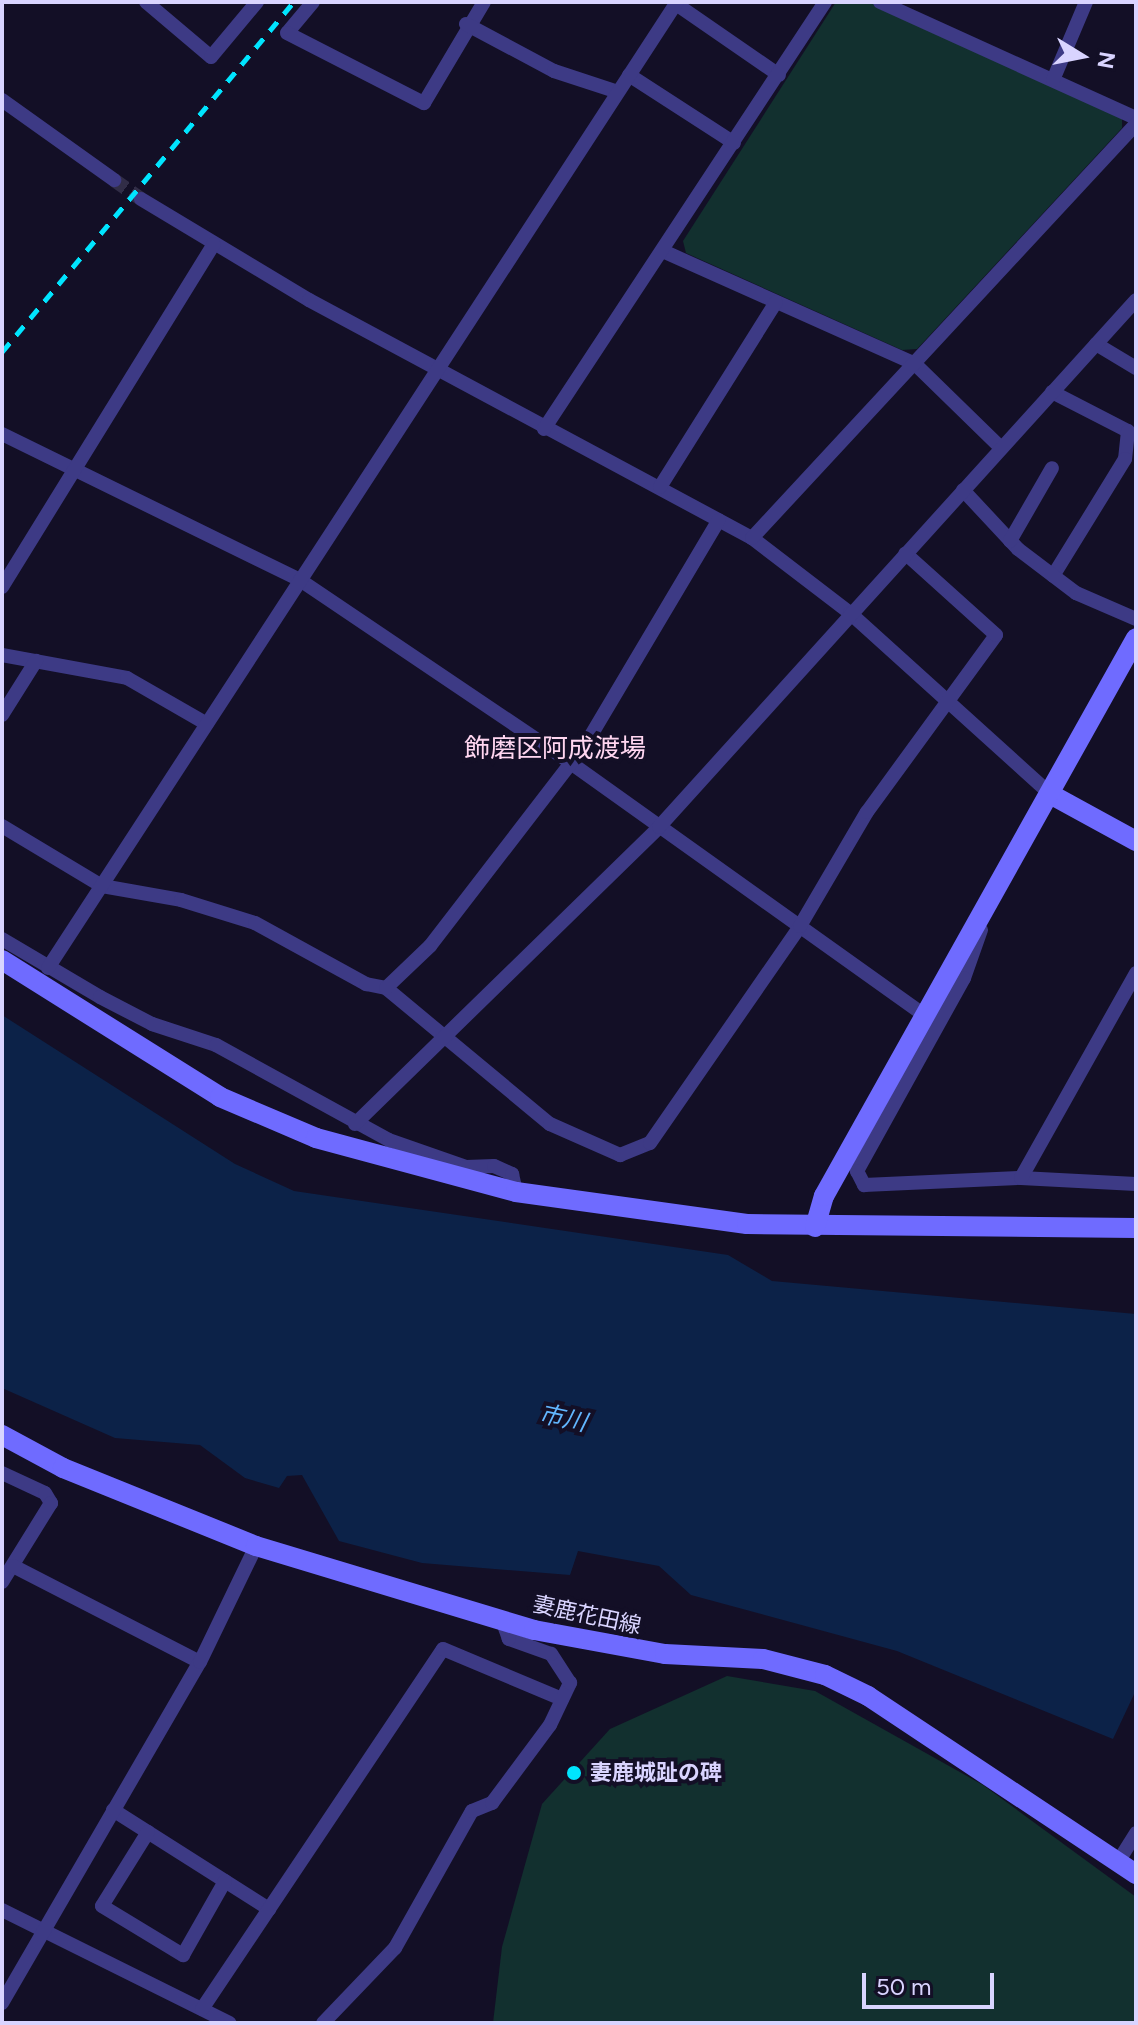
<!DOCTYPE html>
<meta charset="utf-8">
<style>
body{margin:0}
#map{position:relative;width:1138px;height:2025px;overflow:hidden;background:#130f26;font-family:Figtree,"Noto Sans JP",sans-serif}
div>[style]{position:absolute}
.green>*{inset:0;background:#12302f}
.water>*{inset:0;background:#0c2248}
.street-tunnel>*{height:14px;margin-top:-7px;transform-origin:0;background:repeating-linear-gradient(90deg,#312d47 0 14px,transparent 0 21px)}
.street>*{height:14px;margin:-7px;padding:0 7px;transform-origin:7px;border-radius:7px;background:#3d3a85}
.secondary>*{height:20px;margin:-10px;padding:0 10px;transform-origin:10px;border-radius:10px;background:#6f6bff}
.rail>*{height:5px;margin-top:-2.5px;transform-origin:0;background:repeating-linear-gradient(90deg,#00e5ff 0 12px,transparent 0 22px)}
.dots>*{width:22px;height:22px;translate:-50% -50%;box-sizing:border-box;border:4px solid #130f26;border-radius:50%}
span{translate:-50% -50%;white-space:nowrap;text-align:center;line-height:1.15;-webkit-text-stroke:8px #130f26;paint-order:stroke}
.street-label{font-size:22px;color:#d9d4ff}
.poi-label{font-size:22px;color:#d9d4ff;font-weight:700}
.left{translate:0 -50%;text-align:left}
.water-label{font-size:24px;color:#62b6ff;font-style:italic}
.quarter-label{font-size:26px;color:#ffd6f0}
.frame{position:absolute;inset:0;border:4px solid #d9d4ff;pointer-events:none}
.north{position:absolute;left:1042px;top:16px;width:80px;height:80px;-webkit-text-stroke:6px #130f26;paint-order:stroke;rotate:100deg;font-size:22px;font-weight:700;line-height:32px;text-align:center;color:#d9d4ff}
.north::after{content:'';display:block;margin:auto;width:28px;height:36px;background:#d9d4ff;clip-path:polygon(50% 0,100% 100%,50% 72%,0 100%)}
.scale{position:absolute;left:862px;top:1973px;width:132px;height:36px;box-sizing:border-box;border:4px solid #d9d4ff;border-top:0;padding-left:10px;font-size:24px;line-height:28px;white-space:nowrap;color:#d9d4ff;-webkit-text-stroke:6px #130f26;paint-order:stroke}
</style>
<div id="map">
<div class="green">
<i style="clip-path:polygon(836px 2px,870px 2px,1122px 117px,1122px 128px,917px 349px,902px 350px,686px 253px,683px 241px)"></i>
<i style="clip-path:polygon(727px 1676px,815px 1691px,983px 1785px,1136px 1897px,1136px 2023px,493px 2023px,502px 1947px,542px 1804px,610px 1729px)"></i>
</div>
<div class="water">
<i style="clip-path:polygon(2px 1015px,235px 1164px,294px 1191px,728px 1255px,772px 1281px,1136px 1314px,1136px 1690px,1113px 1739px,897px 1651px,691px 1595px,659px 1566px,578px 1551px,570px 1575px,422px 1563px,339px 1541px,302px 1475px,287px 1476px,279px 1488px,245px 1478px,200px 1445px,115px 1438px,2px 1388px)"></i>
</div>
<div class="street-tunnel">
<i style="left:114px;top:180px;width:33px;rotate:35deg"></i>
</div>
<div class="street">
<i style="left:146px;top:2px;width:85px;rotate:40.2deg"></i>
<i style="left:211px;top:57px;width:72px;rotate:-50.1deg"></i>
<i style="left:313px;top:2px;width:40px;rotate:130deg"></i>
<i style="left:287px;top:33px;width:154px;rotate:27.1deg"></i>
<i style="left:424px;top:103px;width:117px;rotate:-59.3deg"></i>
<i style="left:880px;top:2px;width:281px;rotate:24.4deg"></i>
<i style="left:676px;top:4px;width:125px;rotate:34.6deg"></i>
<i style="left:466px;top:24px;width:100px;rotate:28.1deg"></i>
<i style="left:554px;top:71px;width:67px;rotate:18.2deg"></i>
<i style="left:629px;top:75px;width:125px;rotate:32.9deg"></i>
<i style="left:1053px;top:80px;width:85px;rotate:-67.1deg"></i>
<i style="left:2px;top:100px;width:138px;rotate:35.5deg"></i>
<i style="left:141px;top:199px;width:196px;rotate:31deg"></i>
<i style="left:309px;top:300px;width:503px;rotate:28.25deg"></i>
<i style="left:752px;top:538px;width:123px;rotate:37.4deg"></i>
<i style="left:850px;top:613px;width:270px;rotate:42.1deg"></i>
<i style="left:665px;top:252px;width:274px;rotate:24.1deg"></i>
<i style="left:915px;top:364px;width:120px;rotate:44.3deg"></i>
<i style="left:1096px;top:344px;width:47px;rotate:31deg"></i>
<i style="left:1052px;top:392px;width:85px;rotate:27.2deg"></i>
<i style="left:1128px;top:431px;width:28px;rotate:96deg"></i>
<i style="left:1125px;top:459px;width:137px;rotate:121.6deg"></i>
<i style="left:544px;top:429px;width:511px;rotate:-56.65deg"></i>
<i style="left:2px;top:434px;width:332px;rotate:26.1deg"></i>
<i style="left:300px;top:580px;width:323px;rotate:34deg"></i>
<i style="left:568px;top:761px;width:437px;rotate:35.5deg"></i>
<i style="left:660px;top:487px;width:218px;rotate:-57.9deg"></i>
<i style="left:963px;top:490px;width:81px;rotate:47deg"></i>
<i style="left:1018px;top:549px;width:73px;rotate:37.2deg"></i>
<i style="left:1076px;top:593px;width:65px;rotate:23.4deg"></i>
<i style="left:752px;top:538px;width:565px;rotate:-47.15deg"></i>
<i style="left:1010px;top:541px;width:84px;rotate:-60.1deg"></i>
<i style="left:2px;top:587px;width:403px;rotate:-58.3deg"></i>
<i style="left:2px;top:655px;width:127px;rotate:10.4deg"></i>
<i style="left:127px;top:678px;width:92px;rotate:29.9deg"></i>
<i style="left:2px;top:715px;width:64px;rotate:-57.8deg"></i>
<i style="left:2px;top:826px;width:117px;rotate:31deg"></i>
<i style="left:102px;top:886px;width:80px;rotate:10deg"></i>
<i style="left:181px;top:900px;width:77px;rotate:17.3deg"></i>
<i style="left:255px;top:923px;width:127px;rotate:28.8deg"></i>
<i style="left:366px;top:984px;width:20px;rotate:11deg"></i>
<i style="left:386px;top:988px;width:213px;rotate:39.7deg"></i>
<i style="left:550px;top:1124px;width:77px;rotate:23.9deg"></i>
<i style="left:620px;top:1155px;width:32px;rotate:-22deg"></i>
<i style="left:650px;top:1143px;width:264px;rotate:-55.3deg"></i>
<i style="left:800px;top:926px;width:132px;rotate:-59.6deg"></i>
<i style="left:867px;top:812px;width:219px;rotate:-53.9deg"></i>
<i style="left:996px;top:635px;width:122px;rotate:-138deg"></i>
<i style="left:981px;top:930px;width:51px;rotate:109.5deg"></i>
<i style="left:964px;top:978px;width:221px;rotate:119deg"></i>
<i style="left:857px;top:1171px;width:16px;rotate:63deg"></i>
<i style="left:864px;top:1185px;width:157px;rotate:-2.6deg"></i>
<i style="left:1021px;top:1178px;width:115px;rotate:3deg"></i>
<i style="left:2px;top:939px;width:114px;rotate:30.6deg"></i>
<i style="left:100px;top:997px;width:59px;rotate:27.4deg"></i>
<i style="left:152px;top:1024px;width:67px;rotate:18.2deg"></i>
<i style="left:216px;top:1045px;width:197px;rotate:28.8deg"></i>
<i style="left:389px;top:1140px;width:82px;rotate:19.3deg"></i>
<i style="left:466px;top:1167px;width:28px;rotate:-2deg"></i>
<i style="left:494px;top:1166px;width:20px;rotate:24deg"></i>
<i style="left:512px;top:1174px;width:18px;rotate:77deg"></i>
<i style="left:48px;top:968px;width:1153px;rotate:-56.93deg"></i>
<i style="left:386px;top:988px;width:61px;rotate:-43.7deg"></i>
<i style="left:430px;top:946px;width:257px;rotate:-52.4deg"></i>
<i style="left:587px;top:742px;width:258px;rotate:-59.3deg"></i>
<i style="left:355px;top:1124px;width:425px;rotate:-44.3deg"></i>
<i style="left:659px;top:827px;width:711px;rotate:-47.85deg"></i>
<i style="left:1021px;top:1178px;width:235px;rotate:-60.7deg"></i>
<i style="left:2px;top:1473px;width:47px;rotate:24.9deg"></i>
<i style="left:45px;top:1493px;width:12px;rotate:59deg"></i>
<i style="left:51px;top:1503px;width:93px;rotate:121.8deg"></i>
<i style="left:13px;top:1566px;width:210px;rotate:27.2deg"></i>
<i style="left:113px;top:1810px;width:185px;rotate:32.4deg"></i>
<i style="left:148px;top:1832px;width:87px;rotate:121.9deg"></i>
<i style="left:102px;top:1906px;width:95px;rotate:31.2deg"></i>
<i style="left:183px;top:1955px;width:85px;rotate:-60.4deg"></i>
<i style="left:1118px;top:1862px;width:34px;rotate:-58deg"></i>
<i style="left:2px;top:1910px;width:254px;rotate:26.4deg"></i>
<i style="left:2px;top:2003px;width:394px;rotate:-59.9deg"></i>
<i style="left:200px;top:1662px;width:129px;rotate:-64.2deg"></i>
<i style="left:202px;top:2009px;width:433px;rotate:-56.2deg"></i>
<i style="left:443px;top:1649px;width:129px;rotate:22.8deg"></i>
<i style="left:323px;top:2023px;width:104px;rotate:-46.2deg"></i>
<i style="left:395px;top:1948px;width:157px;rotate:-60.7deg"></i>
<i style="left:472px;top:1811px;width:22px;rotate:-22deg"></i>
<i style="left:492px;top:1803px;width:97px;rotate:-53.4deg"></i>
<i style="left:550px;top:1725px;width:47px;rotate:-64.5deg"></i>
<i style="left:570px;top:1683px;width:35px;rotate:-123deg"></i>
<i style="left:551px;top:1654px;width:45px;rotate:-160.3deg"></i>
<i style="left:509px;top:1639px;width:20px;rotate:-110deg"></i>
</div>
<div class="secondary">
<i style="left:1050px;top:794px;width:98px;rotate:28.7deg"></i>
<i style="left:2px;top:960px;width:257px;rotate:32.1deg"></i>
<i style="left:220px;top:1097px;width:104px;rotate:23.1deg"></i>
<i style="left:316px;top:1138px;width:207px;rotate:15.1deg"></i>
<i style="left:516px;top:1192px;width:233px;rotate:7.9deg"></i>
<i style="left:747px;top:1224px;width:389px;rotate:0.6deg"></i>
<i style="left:815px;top:1227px;width:32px;rotate:-74deg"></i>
<i style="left:824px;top:1196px;width:639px;rotate:-60.79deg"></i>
<i style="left:2px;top:1435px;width:69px;rotate:28.4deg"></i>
<i style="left:63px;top:1468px;width:208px;rotate:22deg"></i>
<i style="left:256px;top:1546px;width:290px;rotate:16.8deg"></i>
<i style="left:534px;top:1630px;width:133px;rotate:10.4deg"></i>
<i style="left:665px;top:1654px;width:98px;rotate:2.9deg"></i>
<i style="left:763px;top:1659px;width:64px;rotate:14.5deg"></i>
<i style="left:825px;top:1675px;width:48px;rotate:26deg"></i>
<i style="left:868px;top:1696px;width:322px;rotate:33.6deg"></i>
</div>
<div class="rail">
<i style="left:2px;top:352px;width:456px;rotate:-50.2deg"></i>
</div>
<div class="dots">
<i style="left:574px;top:1773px;background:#00e5ff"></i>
</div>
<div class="street-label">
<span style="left:587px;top:1615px;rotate:12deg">妻鹿花田線</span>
</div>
<div class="poi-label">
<span class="left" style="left:590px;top:1773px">妻鹿城趾の碑</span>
</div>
<div class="water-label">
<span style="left:563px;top:1418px;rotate:12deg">市川</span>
</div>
<div class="quarter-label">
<span style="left:555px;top:749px">飾磨区阿成渡場</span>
</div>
<div class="frame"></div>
<div class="north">N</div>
<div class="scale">50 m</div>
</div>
